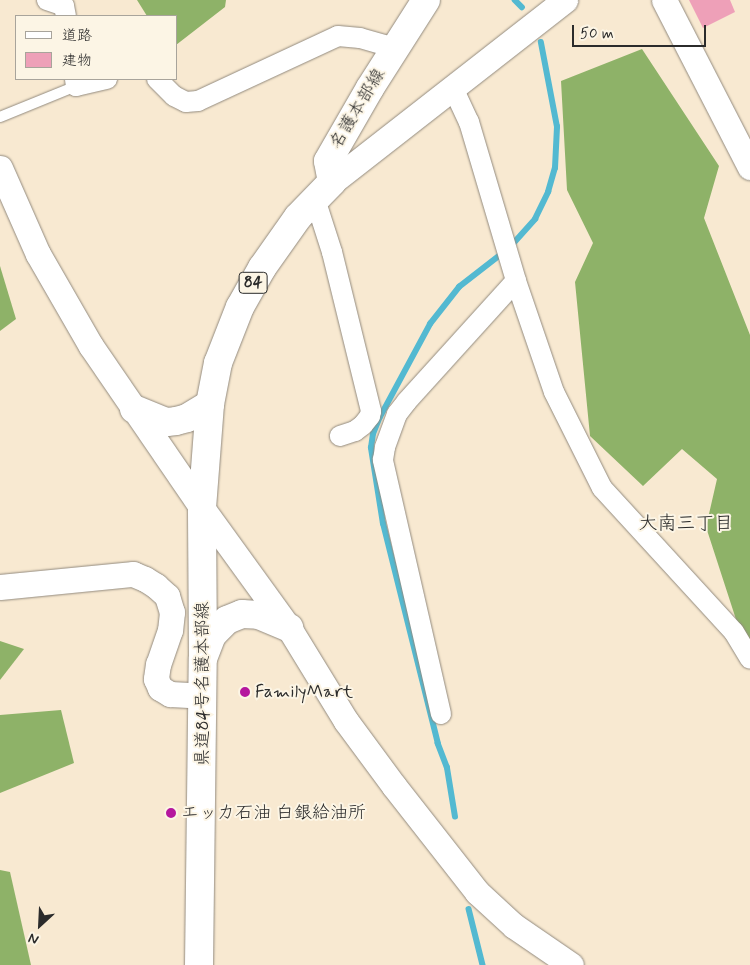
<!DOCTYPE html>
<meta charset="utf-8">
<style>
body{margin:0}
#map{position:relative;width:750px;height:965px;overflow:hidden;background:#f8e9d1;font-family:Mynerve,"Klee One",sans-serif}
div>[style]{position:absolute}
.forest>*{inset:0;background:#8eb268}
.stream>*{height:5.5px;margin:-2.75px;padding:0 2.75px;transform-origin:2.75px;border-radius:2.75px;background:#53b9d1}
.building>*{inset:0;background:#eea0b8}
.roads{filter:drop-shadow(0 0 1px #928a7e) drop-shadow(0 0 1px #928a7e)}
.service>*{height:10px;margin:-5px;padding:0 5px;transform-origin:5px;border-radius:5px;background:#fff}
.minor>*{height:20px;margin:-10px;padding:0 10px;transform-origin:10px;border-radius:10px;background:#fff}
.tertiary>*{height:25px;margin:-12.5px;padding:0 12.5px;transform-origin:12.5px;border-radius:12.5px;background:#fff}
.primary>*{height:28px;margin:-14px;padding:0 14px;transform-origin:14px;border-radius:14px;background:#fff}
.dots>*{width:14px;height:14px;translate:-50% -50%;box-sizing:border-box;border:2px solid #fcf5e5;border-radius:50%}
span{translate:-50% -50%;white-space:nowrap;text-align:center;line-height:1.15;-webkit-text-stroke:4px #fcf5e5;paint-order:stroke}
.shield-label span{padding:1px 4px;background:#fcf5e5;border:1px solid;border-radius:4px;-webkit-text-stroke-width:0}
.shield-label{font-size:16px;color:#2b2b2b;font-weight:700}
.street-label{font-size:18px;color:#2b2b2b}
.poi-label{font-size:18px;color:#2b2b2b}
.left{translate:0 -50%;text-align:left}
.neighbourhood-label{font-size:19px;color:#2b2b2b}
.legend{position:absolute;left:15px;top:15px;width:162px;height:65px;box-sizing:border-box;background:#fcf5e5;border:1px solid #a8a49b;margin:0;padding:6px 9px;list-style:none;font-size:15px;color:#2b2b2b}
.legend li{display:flex;align-items:center;gap:10px;height:25px}
.legend b{width:25px;border:1px solid #a8a49b}
.north{position:absolute;left:15px;top:900px;width:50px;height:50px;-webkit-text-stroke:4px #fcf5e5;paint-order:stroke;rotate:205deg;font-size:14px;font-weight:700;line-height:20px;text-align:center;color:#2b2b2b}
.north::after{content:'';display:block;margin:auto;width:18px;height:22px;background:#2b2b2b;clip-path:polygon(50% 0,100% 100%,50% 72%,0 100%)}
.scale{position:absolute;left:572px;top:25px;width:134px;height:22px;box-sizing:border-box;border:2px solid #2b2b2b;border-top:0;padding-left:6px;font-size:15px;line-height:18px;white-space:nowrap;color:#2b2b2b;-webkit-text-stroke:4px #fcf5e5;paint-order:stroke}
</style>
<div id="map">
<div class="forest">
<i style="clip-path:polygon(137px 0,226px 0,225px 7px,176px 45px,176px 16px,147px 16px)"></i>
<i style="clip-path:polygon(642px 49px,719px 166px,704px 218px,750px 335px,750px 650px,744px 644px,706px 527px,717px 479px,682px 449px,643px 486px,590px 436px,575px 282px,593px 243px,567px 190px,561px 81px)"></i>
<i style="clip-path:polygon(0 266px,16px 319px,0 331px)"></i>
<i style="clip-path:polygon(0 641px,24px 649px,0 680px)"></i>
<i style="clip-path:polygon(61px 710px,74px 763px,0 793px,0 715px)"></i>
<i style="clip-path:polygon(0 870px,10px 872px,31px 965px,0 965px)"></i>
</div>
<div class="stream">
<i style="left:515px;top:0;width:10px;rotate:45deg"></i>
<i style="left:511px;top:246px;width:36px;rotate:-48deg"></i>
<i style="left:535px;top:219px;width:30px;rotate:-64deg"></i>
<i style="left:548px;top:192px;width:25px;rotate:-74deg"></i>
<i style="left:555px;top:168px;width:41px;rotate:-87.2deg"></i>
<i style="left:557px;top:127px;width:86px;rotate:-100.8deg"></i>
<i style="left:455px;top:817px;width:50px;rotate:-99.3deg"></i>
<i style="left:447px;top:768px;width:26px;rotate:-111deg"></i>
<i style="left:438px;top:744px;width:227px;rotate:-104deg"></i>
<i style="left:383px;top:524px;width:77px;rotate:-99deg"></i>
<i style="left:371px;top:448px;width:14px;rotate:-82deg"></i>
<i style="left:373px;top:434px;width:18px;rotate:-68deg"></i>
<i style="left:380px;top:417px;width:106px;rotate:-61.7deg"></i>
<i style="left:430px;top:324px;width:47px;rotate:-51.9deg"></i>
<i style="left:459px;top:287px;width:57px;rotate:-37.9deg"></i>
<i style="left:469px;top:909px;width:58px;rotate:76deg"></i>
</div>
<div class="building">
<i style="clip-path:polygon(689px 0,730px 0,735px 12px,703px 28px)"></i>
</div>
<div class="roads">
<div class="service">
<i style="left:0;top:117px;width:82px;rotate:-22.2deg"></i>
</div>
<div class="minor">
<i style="left:47px;top:0;width:18px;rotate:19deg"></i>
<i style="left:64px;top:6px;width:10px;rotate:79deg"></i>
<i style="left:75px;top:79px;width:7px;rotate:82deg"></i>
<i style="left:76px;top:86px;width:32px;rotate:-13deg"></i>
<i style="left:157px;top:79px;width:24px;rotate:45deg"></i>
<i style="left:174px;top:96px;width:13px;rotate:27deg"></i>
<i style="left:186px;top:102px;width:12px;rotate:-5deg"></i>
<i style="left:198px;top:101px;width:154px;rotate:-24.9deg"></i>
<i style="left:338px;top:36px;width:22px;rotate:5deg"></i>
<i style="left:360px;top:38px;width:36px;rotate:16deg"></i>
<i style="left:453px;top:88px;width:38px;rotate:65deg"></i>
<i style="left:469px;top:122px;width:166px;rotate:73.5deg"></i>
<i style="left:516px;top:281px;width:117px;rotate:71.1deg"></i>
<i style="left:554px;top:392px;width:107px;rotate:63.4deg"></i>
<i style="left:602px;top:488px;width:195px;rotate:47.5deg"></i>
<i style="left:734px;top:632px;width:31px;rotate:59deg"></i>
<i style="left:315px;top:199px;width:56px;rotate:72.2deg"></i>
<i style="left:332px;top:252px;width:164px;rotate:76.2deg"></i>
<i style="left:371px;top:411px;width:5px;rotate:101deg"></i>
<i style="left:370px;top:416px;width:11px;rotate:128deg"></i>
<i style="left:363px;top:425px;width:10px;rotate:143deg"></i>
<i style="left:355px;top:431px;width:16px;rotate:162deg"></i>
<i style="left:441px;top:714px;width:261px;rotate:-102.9deg"></i>
<i style="left:383px;top:460px;width:13px;rotate:-81deg"></i>
<i style="left:385px;top:447px;width:35px;rotate:-70deg"></i>
<i style="left:397px;top:414px;width:16px;rotate:-52deg"></i>
<i style="left:407px;top:401px;width:162px;rotate:-47.8deg"></i>
</div>
<div class="tertiary">
<i style="left:664px;top:0;width:188px;rotate:62.8deg"></i>
<i style="left:0;top:168px;width:94px;rotate:66.2deg"></i>
<i style="left:38px;top:254px;width:106px;rotate:60.1deg"></i>
<i style="left:91px;top:346px;width:196px;rotate:55.6deg"></i>
<i style="left:202px;top:508px;width:148px;rotate:54.1deg"></i>
<i style="left:289px;top:628px;width:109px;rotate:58.5deg"></i>
<i style="left:346px;top:721px;width:81px;rotate:53.6deg"></i>
<i style="left:394px;top:786px;width:135px;rotate:51.9deg"></i>
<i style="left:477px;top:892px;width:50px;rotate:42.6deg"></i>
<i style="left:514px;top:926px;width:69px;rotate:34.4deg"></i>
<i style="left:332px;top:182px;width:296px;rotate:-38deg"></i>
<i style="left:0;top:587px;width:134px;rotate:-5.6deg"></i>
<i style="left:133px;top:574px;width:13px;rotate:23deg"></i>
<i style="left:145px;top:579px;width:13px;rotate:32deg"></i>
<i style="left:156px;top:586px;width:15px;rotate:42deg"></i>
<i style="left:167px;top:596px;width:17px;rotate:73deg"></i>
<i style="left:172px;top:612px;width:18px;rotate:96deg"></i>
<i style="left:170px;top:630px;width:36px;rotate:109deg"></i>
<i style="left:158px;top:664px;width:15px;rotate:98deg"></i>
<i style="left:156px;top:679px;width:10px;rotate:66deg"></i>
<i style="left:160px;top:688px;width:12px;rotate:31deg"></i>
<i style="left:170px;top:694px;width:33px;rotate:3deg"></i>
</div>
<div class="primary">
<i style="left:134px;top:409px;width:35px;rotate:22deg"></i>
<i style="left:167px;top:422px;width:9px;rotate:-6deg"></i>
<i style="left:176px;top:421px;width:11px;rotate:-15deg"></i>
<i style="left:187px;top:418px;width:27px;rotate:-31deg"></i>
<i style="left:204px;top:656px;width:22px;rotate:-69deg"></i>
<i style="left:212px;top:635px;width:21px;rotate:-45deg"></i>
<i style="left:227px;top:620px;width:16px;rotate:-22deg"></i>
<i style="left:242px;top:614px;width:17px;rotate:3deg"></i>
<i style="left:259px;top:615px;width:33px;rotate:23deg"></i>
<i style="left:199px;top:965px;width:307px;rotate:-89.3deg"></i>
<i style="left:203px;top:658px;width:150px;rotate:-90.4deg"></i>
<i style="left:202px;top:508px;width:104px;rotate:-85.6deg"></i>
<i style="left:210px;top:404px;width:42px;rotate:-79deg"></i>
<i style="left:218px;top:363px;width:60px;rotate:-68.6deg"></i>
<i style="left:240px;top:307px;width:45px;rotate:-60.6deg"></i>
<i style="left:262px;top:268px;width:62px;rotate:-54.8deg"></i>
<i style="left:298px;top:217px;width:49px;rotate:-45.8deg"></i>
<i style="left:332px;top:182px;width:21px;rotate:-101deg"></i>
<i style="left:328px;top:161px;width:84px;rotate:-60.1deg"></i>
<i style="left:370px;top:88px;width:104px;rotate:-57.5deg"></i>
</div>
</div>
<div class="dots">
<i style="left:245px;top:692px;background:#b5179e"></i>
<i style="left:171px;top:813px;background:#b5179e"></i>
</div>
<div class="shield-label">
<span style="left:253px;top:283px">84</span>
</div>
<div class="street-label">
<span style="left:358px;top:109px;rotate:-59deg">名護本部線</span>
<span style="left:203px;top:684px;rotate:-90deg">県道84号名護本部線</span>
</div>
<div class="poi-label">
<span class="left" style="left:255px;top:692px">FamilyMart</span>
<span class="left" style="left:181px;top:813px">エッカ石油 白銀給油所</span>
</div>
<div class="neighbourhood-label">
<span style="left:686px;top:524px">大南三丁目</span>
</div>
<ul class="legend">
<li><b style="height:6px;background:#fff"></b>道路</li>
<li><b style="height:14px;background:#eea0b8"></b>建物</li>
</ul>
<div class="north">N</div>
<div class="scale">50 m</div>
</div>
